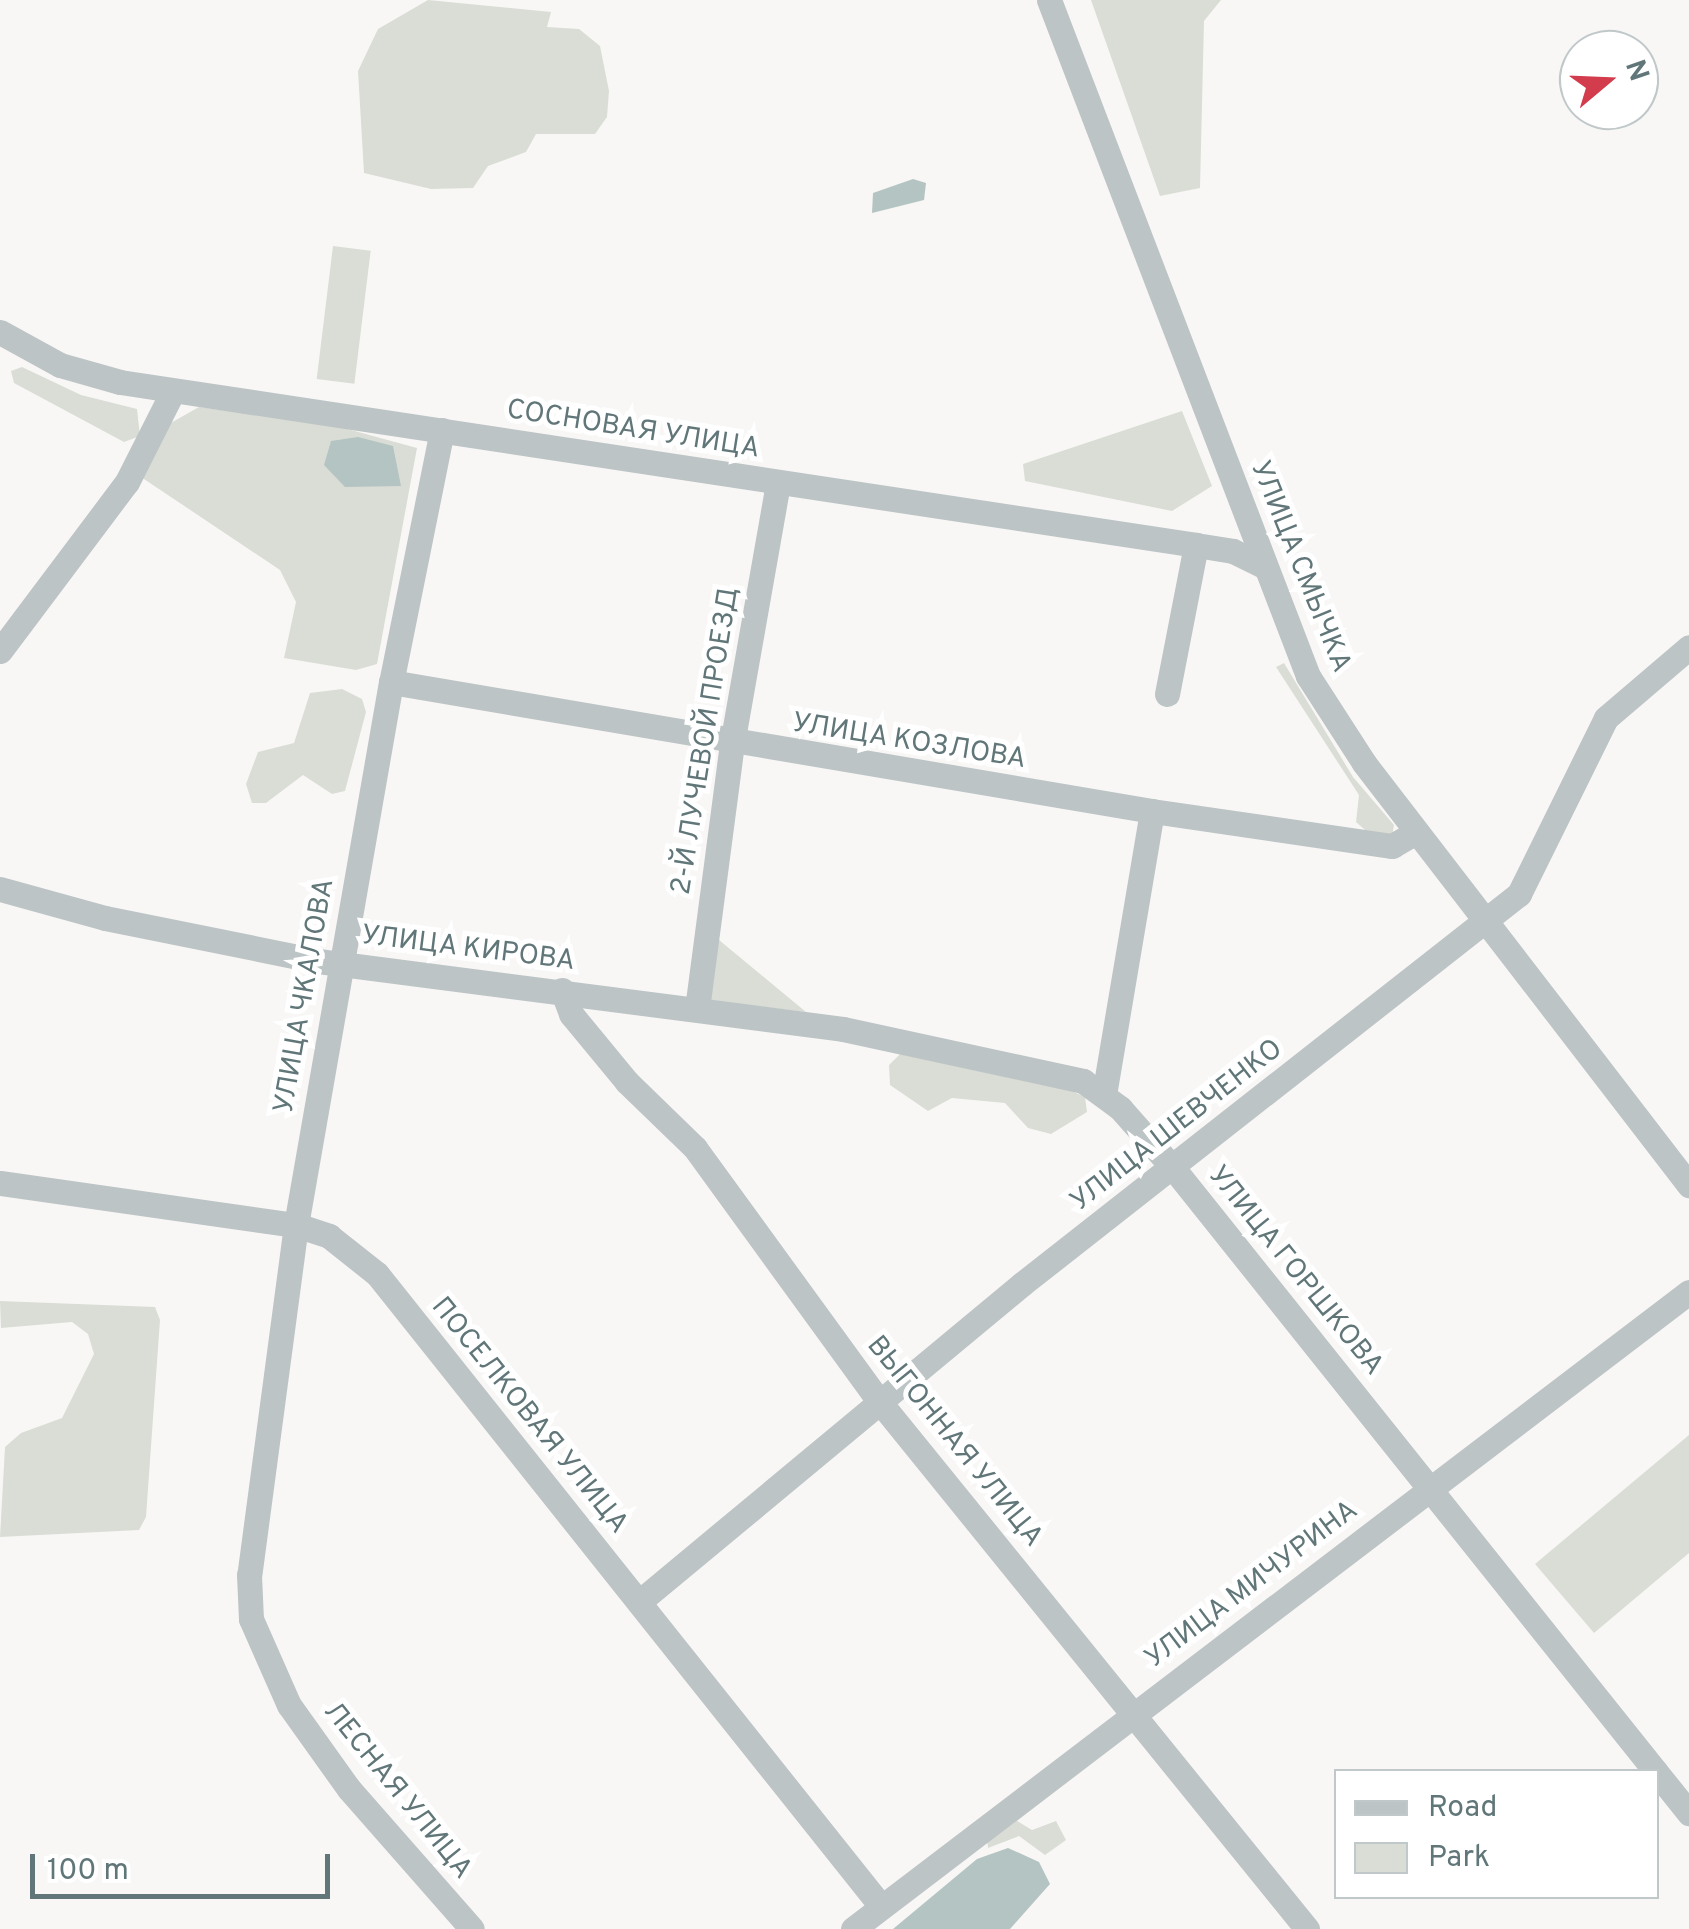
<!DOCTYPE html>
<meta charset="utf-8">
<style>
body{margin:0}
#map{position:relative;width:1689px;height:1929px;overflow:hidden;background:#f8f7f6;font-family:Overpass,sans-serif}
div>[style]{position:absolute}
.green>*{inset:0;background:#daddd5;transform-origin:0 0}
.water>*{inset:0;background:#b4c4c2}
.minor>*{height:25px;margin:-12.5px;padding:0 12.5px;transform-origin:12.5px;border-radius:12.5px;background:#bdc4c5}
span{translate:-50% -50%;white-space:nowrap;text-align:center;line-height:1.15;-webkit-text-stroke:10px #fff;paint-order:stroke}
.street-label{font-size:28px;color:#617678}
.legend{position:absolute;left:1334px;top:1769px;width:325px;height:130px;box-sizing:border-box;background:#fff;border:2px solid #c0c8c9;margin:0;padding:12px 18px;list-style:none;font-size:30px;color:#617678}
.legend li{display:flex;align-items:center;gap:20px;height:50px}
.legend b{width:50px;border:2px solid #c0c8c9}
.north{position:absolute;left:1559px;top:30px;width:100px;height:100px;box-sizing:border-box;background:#fff;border:2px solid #c0c8c9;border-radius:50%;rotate:71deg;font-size:28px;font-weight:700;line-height:40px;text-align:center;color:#617678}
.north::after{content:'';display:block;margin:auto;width:35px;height:45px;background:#d23c4c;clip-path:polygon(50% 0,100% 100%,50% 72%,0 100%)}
.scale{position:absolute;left:30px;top:1854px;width:300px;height:45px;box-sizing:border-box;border:5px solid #617678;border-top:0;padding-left:12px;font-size:30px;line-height:35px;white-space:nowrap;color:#617678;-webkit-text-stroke:8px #fff;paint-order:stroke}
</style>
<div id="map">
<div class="green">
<i style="clip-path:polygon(428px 0,551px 12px,547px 27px,579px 29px,600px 46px,609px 91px,607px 117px,595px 134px,536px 134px,526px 152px,488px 166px,473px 188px,431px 189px,364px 173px,358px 71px,378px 29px)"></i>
<i style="clip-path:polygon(1091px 0,1221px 0,1204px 21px,1200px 188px,1160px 196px)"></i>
<i style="left:333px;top:246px;width:38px;height:134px;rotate:7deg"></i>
<i style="clip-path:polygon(22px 367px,81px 395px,137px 409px,140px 436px,124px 442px,14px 383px,11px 371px)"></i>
<i style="clip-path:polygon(199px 407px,329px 424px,417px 448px,377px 664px,356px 670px,284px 658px,296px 602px,280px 570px,141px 477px,169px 424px)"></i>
<i style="clip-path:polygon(1182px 411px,1212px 486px,1172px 511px,1025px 481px,1023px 464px)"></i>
<i style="clip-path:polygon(1284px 663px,1353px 777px,1394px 825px,1392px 836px,1372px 836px,1356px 822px,1359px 795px,1276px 667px)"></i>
<i style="clip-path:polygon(342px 689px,362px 699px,366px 712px,345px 791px,332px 794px,303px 775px,266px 803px,252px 803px,246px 784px,258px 752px,294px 743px,310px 693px)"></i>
<i style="clip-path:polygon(713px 935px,806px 1012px,712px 1001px,706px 992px)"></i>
<i style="clip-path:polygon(900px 1054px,1072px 1091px,1085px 1097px,1087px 1112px,1051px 1134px,1028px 1128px,1005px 1103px,952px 1098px,928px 1111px,890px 1085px,889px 1065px)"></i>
<i style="clip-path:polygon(0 1301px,155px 1307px,160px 1320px,146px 1517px,139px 1530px,0 1537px,5px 1447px,21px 1433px,62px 1418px,94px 1354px,88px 1334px,72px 1322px,1px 1328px)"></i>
<i style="clip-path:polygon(1689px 1435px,1689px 1553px,1594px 1633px,1535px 1564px)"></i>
<i style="clip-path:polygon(1014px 1819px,1032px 1830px,1056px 1821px,1066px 1840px,1045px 1855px,1019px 1836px,988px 1848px,987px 1839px)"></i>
</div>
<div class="water">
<i style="clip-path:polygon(913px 179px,926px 183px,924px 200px,872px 213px,873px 193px)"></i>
<i style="clip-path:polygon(358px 437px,393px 446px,401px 486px,345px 487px,324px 465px,331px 441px)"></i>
<i style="clip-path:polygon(1008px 1848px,1039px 1862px,1050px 1884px,1010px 1929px,893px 1929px,977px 1859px)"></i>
</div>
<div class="minor">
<i style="left:1049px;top:0;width:724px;rotate:69.04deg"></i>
<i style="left:1308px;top:676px;width:103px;rotate:57.2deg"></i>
<i style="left:1364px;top:763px;width:533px;rotate:52.4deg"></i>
<i style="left:0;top:332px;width:68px;rotate:28.8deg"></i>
<i style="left:60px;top:365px;width:62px;rotate:15.8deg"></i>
<i style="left:120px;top:382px;width:1088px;rotate:8.61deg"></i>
<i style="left:1196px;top:545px;width:37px;rotate:9deg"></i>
<i style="left:1233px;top:551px;width:34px;rotate:26deg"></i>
<i style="left:442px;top:430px;width:257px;rotate:101.4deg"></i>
<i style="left:391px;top:682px;width:551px;rotate:99.92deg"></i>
<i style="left:296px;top:1225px;width:353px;rotate:97.6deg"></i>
<i style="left:249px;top:1575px;width:44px;rotate:87.4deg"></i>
<i style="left:251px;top:1619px;width:94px;rotate:66.2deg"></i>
<i style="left:289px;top:1705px;width:103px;rotate:54.5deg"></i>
<i style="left:349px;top:1789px;width:186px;rotate:48.7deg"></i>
<i style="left:0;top:651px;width:211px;rotate:-53.1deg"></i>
<i style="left:127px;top:482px;width:102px;rotate:-63.2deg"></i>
<i style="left:391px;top:682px;width:772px;rotate:9.62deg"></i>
<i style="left:1152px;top:811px;width:243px;rotate:8.3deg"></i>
<i style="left:1392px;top:846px;width:28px;rotate:-30deg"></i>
<i style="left:1167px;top:694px;width:152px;rotate:-79deg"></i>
<i style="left:0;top:889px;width:109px;rotate:15.4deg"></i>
<i style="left:105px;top:918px;width:217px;rotate:11.4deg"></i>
<i style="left:318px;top:961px;width:529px;rotate:7.38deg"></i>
<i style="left:843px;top:1029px;width:246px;rotate:12.2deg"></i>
<i style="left:1083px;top:1081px;width:46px;rotate:36.1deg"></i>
<i style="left:1120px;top:1108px;width:81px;rotate:48.5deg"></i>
<i style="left:1174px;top:1169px;width:772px;rotate:51.36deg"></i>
<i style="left:562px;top:990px;width:26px;rotate:69deg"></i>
<i style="left:571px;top:1014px;width:88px;rotate:50.5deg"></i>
<i style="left:627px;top:1082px;width:95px;rotate:44.1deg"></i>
<i style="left:695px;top:1148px;width:313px;rotate:54deg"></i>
<i style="left:879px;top:1401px;width:680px;rotate:50.97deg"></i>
<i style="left:697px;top:1009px;width:267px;rotate:-82.5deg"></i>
<i style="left:732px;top:744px;width:266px;rotate:-80deg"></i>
<i style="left:1104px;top:1095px;width:288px;rotate:-80.4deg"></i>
<i style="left:0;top:1183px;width:299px;rotate:8.1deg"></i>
<i style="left:296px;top:1225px;width:35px;rotate:18deg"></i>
<i style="left:329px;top:1236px;width:61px;rotate:38.4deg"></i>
<i style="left:377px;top:1274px;width:807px;rotate:51.44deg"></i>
<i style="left:639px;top:1602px;width:498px;rotate:-39.7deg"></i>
<i style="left:1022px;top:1284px;width:632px;rotate:-38.12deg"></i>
<i style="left:1519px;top:894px;width:196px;rotate:-63.7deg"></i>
<i style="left:1606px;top:718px;width:109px;rotate:-40.5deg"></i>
<i style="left:1656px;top:1772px;width:53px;rotate:51.2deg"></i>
<i style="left:853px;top:1929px;width:1051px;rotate:-37.31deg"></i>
</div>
<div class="street-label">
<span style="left:633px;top:430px;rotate:9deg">СОСНОВАЯ УЛИЦА</span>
<span style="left:1300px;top:567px;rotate:68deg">УЛИЦА СМЫЧКА</span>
<span style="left:706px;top:741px;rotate:-81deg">2-Й ЛУЧЕВОЙ ПРОЕЗД</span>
<span style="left:909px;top:742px;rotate:9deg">УЛИЦА КОЗЛОВА</span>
<span style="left:468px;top:949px;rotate:7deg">УЛИЦА КИРОВА</span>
<span style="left:305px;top:996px;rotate:-80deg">УЛИЦА ЧКАЛОВА</span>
<span style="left:1177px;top:1126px;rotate:-38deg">УЛИЦА ШЕВЧЕНКО</span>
<span style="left:1295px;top:1271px;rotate:51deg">УЛИЦА ГОРШКОВА</span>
<span style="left:529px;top:1416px;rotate:51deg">ПОСЕЛКОВАЯ УЛИЦА</span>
<span style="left:954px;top:1442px;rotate:51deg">ВЫГОННАЯ УЛИЦА</span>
<span style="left:1252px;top:1585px;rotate:-37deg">УЛИЦА МИЧУРИНА</span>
<span style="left:397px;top:1791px;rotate:51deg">ЛЕСНАЯ УЛИЦА</span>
</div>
<ul class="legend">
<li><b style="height:12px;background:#bdc4c5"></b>Road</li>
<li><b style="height:28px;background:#daddd5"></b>Park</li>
</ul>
<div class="north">N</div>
<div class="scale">100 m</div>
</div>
